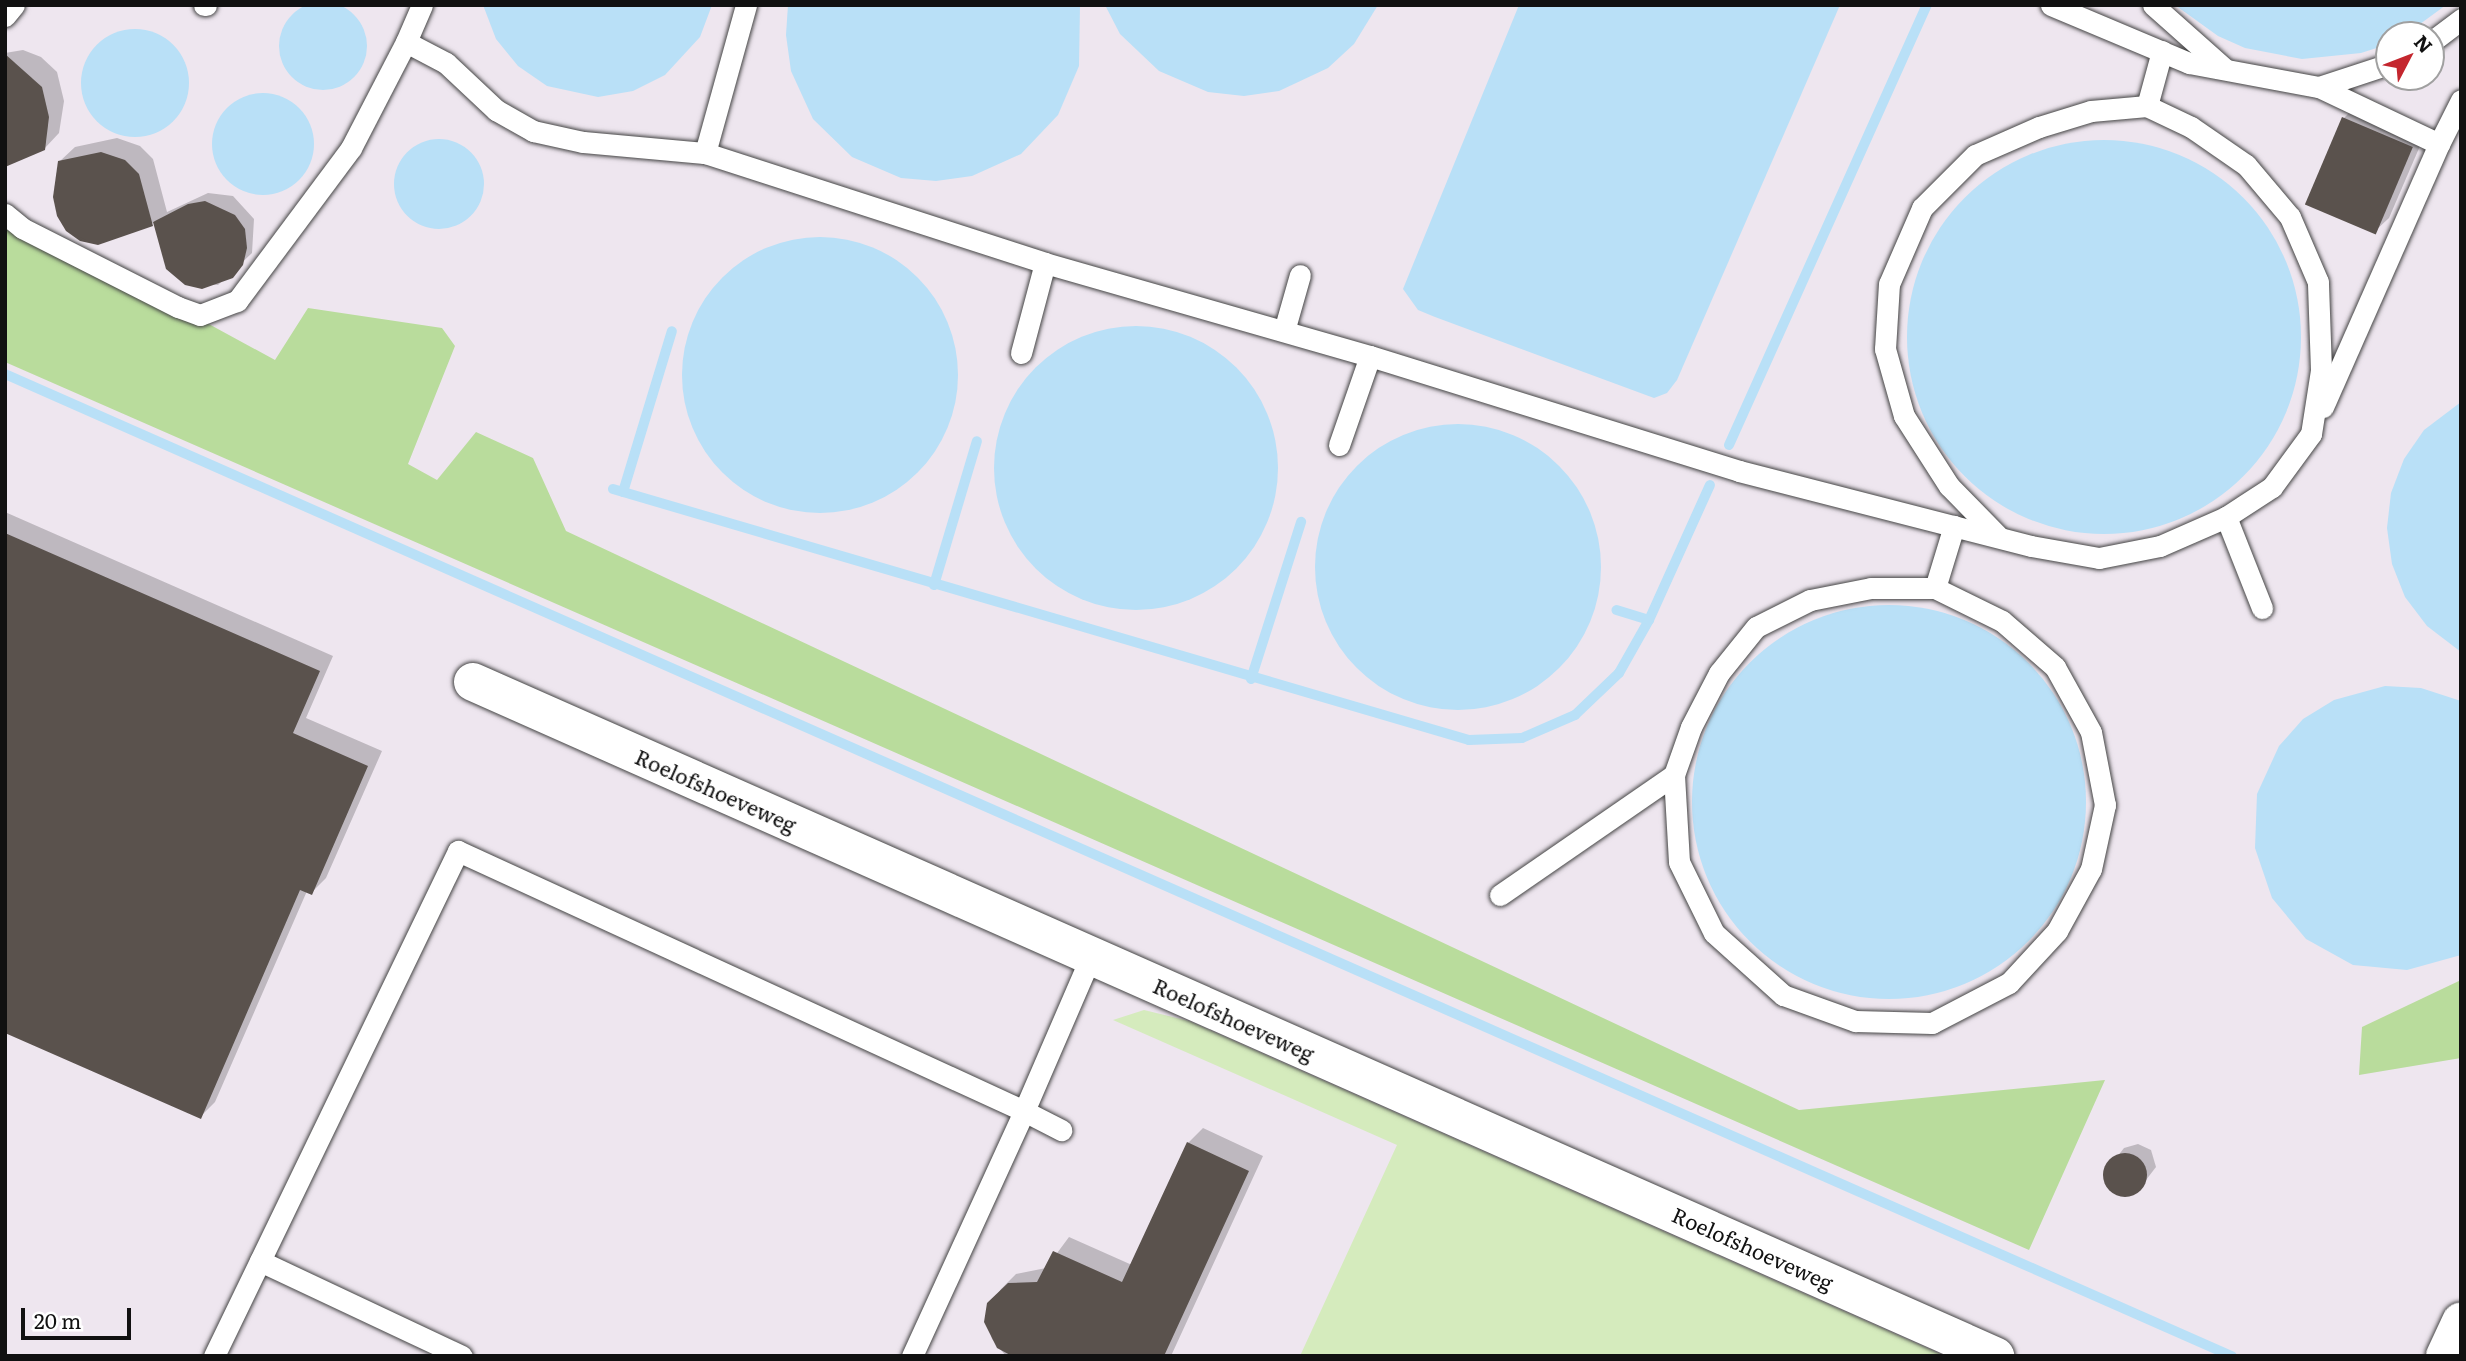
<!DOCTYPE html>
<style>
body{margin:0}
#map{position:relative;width:2466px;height:1361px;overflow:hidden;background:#fffdf5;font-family:Literata,serif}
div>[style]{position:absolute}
.industrial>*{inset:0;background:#eee6ef}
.green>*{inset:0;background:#d5ebbd}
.forest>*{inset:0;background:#b9dc9c}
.water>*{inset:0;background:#b9e0f7}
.round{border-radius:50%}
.shadow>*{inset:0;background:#0003}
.stream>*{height:10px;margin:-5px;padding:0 5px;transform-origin:5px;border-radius:5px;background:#b9e0f7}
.building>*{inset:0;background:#5a524d;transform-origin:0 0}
.roads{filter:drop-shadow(0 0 2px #444) drop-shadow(0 0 2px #444)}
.lane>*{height:21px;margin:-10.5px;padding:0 10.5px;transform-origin:10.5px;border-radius:10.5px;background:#fff}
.street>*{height:38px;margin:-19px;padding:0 19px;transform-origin:19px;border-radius:19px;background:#fff}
span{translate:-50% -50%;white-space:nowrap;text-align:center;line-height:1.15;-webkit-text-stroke:7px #fff;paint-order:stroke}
.street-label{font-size:21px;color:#111}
.frame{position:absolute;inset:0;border:7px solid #111;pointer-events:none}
.north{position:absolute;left:2375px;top:21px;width:70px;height:70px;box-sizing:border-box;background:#fff;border:2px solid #a0a0a0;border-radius:50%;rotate:48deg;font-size:19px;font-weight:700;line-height:28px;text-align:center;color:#111}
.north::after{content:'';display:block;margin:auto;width:24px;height:32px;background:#c4262e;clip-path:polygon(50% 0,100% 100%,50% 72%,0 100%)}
.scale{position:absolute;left:21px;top:1308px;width:110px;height:32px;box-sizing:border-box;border:4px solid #111;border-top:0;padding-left:9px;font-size:21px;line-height:24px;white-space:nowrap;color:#111;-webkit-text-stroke:5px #fff;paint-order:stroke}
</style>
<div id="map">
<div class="industrial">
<i style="clip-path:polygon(evenodd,5px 5px,2461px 5px,2461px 1356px,5px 1356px,5px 5px,2389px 35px,2431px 35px,2431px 77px,2389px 77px,2389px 35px)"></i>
</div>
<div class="green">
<i style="clip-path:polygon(1144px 1010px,1189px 1021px,1945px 1356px,1300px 1356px,1397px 1145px,1113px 1020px)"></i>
</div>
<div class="forest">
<i style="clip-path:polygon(5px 213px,275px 360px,308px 308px,442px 328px,455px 346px,408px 464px,437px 480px,476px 432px,533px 458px,566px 531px,1799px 1110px,2105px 1080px,2029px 1250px,5px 362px)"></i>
<i style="clip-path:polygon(2461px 980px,2461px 1058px,2359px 1075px,2362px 1027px)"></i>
</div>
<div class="water">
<i class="round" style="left:279px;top:2px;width:88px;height:88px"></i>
<i style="clip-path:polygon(483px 5px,712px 5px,700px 37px,665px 75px,633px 91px,598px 97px,547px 86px,518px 66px,496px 39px)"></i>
<i style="clip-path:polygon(788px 5px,1080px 5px,1079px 66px,1058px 115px,1021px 154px,972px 176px,936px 181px,901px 178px,852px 157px,813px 119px,791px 71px,786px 35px)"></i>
<i style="clip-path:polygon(1105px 5px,1378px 5px,1354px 44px,1328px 68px,1279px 91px,1244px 96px,1208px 92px,1159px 71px,1120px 34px)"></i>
<i style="clip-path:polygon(1519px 5px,1840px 5px,1677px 380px,1667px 393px,1654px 398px,1435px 317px,1418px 310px,1403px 289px)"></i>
<i style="clip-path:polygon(2175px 5px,2446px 5px,2405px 35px,2389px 35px,2389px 44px,2361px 53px,2302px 59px,2245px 48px,2218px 36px)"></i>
<i class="round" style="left:81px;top:29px;width:108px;height:108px"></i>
<i class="round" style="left:212px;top:93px;width:102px;height:102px"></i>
<i class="round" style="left:394px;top:139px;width:90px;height:90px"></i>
<i class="round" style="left:1907px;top:140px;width:394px;height:394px"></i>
<i class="round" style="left:682px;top:237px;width:276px;height:276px"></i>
<i class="round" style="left:994px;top:326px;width:284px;height:284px"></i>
<i style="clip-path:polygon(2461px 402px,2461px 652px,2427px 626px,2405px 597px,2392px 564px,2387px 528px,2391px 493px,2404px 459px,2424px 430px)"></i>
<i class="round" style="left:1315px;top:424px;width:286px;height:286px"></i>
<i class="round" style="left:1692px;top:605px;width:394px;height:394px"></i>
<i style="clip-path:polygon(2385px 686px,2421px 688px,2461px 701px,2461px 955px,2407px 970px,2353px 965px,2306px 939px,2272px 898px,2255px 848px,2257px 794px,2279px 746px,2303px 719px,2334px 700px)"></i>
</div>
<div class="shadow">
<i style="clip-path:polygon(23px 50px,41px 57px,57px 72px,64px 101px,59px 133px,44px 149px,5px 161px,5px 53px)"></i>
<i style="clip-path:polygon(2359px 103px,2426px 132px,2389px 218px,2374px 232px,2307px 203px,2344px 118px)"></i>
<i style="clip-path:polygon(117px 138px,140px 146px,153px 159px,167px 212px,208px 193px,233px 196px,254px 219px,252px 253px,218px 285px,186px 283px,154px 221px,152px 224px,59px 162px,75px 147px)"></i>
<i style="clip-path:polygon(5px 512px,333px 656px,306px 718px,382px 751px,326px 878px,311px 893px,307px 891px,215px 1102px,200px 1117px,5px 1031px)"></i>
<i style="clip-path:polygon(1203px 1128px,1263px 1156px,1171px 1356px,1006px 1356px,992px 1339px,986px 1313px,1001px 1289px,1016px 1274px,1046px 1268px,1069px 1237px,1132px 1265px,1188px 1143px)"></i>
<i style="clip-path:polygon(2138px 1144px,2151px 1150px,2156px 1167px,2136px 1193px,2121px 1195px,2105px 1184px,2104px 1174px,2124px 1148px)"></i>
</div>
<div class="stream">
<i style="left:5px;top:374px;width:2434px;rotate:23.8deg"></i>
<i style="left:1729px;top:445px;width:482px;rotate:-65.8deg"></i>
<i style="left:613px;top:489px;width:892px;rotate:16.34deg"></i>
<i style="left:1469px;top:740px;width:53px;rotate:-2.2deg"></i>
<i style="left:1522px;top:738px;width:58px;rotate:-23.5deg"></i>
<i style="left:1575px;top:715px;width:61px;rotate:-43.7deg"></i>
<i style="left:1619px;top:673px;width:61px;rotate:-60.5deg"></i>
<i style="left:1649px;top:620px;width:34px;rotate:-163deg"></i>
<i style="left:623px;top:492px;width:168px;rotate:-73.1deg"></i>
<i style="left:934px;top:585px;width:150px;rotate:-73.4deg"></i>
<i style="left:1649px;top:620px;width:148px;rotate:-65.7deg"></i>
<i style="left:1251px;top:679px;width:165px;rotate:-72.3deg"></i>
</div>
<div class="building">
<i style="clip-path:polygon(5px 54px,42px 87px,49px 117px,45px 150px,5px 167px)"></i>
<i style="left:2342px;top:117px;width:77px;height:95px;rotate:23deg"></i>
<i style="clip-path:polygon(101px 152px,125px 160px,139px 174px,153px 226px,98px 245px,80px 241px,66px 231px,57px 216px,53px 197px,58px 161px)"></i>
<i style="clip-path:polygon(205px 201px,235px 215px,245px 229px,247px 248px,243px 265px,233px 278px,202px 289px,185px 285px,166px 269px,153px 222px,188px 204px)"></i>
<i style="clip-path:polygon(5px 533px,320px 671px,293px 733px,368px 766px,312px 895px,300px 890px,201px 1119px,5px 1033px)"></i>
<i style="clip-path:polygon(1187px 1142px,1249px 1171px,1164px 1356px,1012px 1356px,997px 1348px,984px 1322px,987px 1303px,1008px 1283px,1037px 1282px,1053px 1251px,1122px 1282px)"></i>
<i class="round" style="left:2103px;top:1153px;width:44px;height:44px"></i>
</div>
<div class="roads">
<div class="lane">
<i style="left:204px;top:5px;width:2px"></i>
<i style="left:422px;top:5px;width:40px;rotate:113.4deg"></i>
<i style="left:406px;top:42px;width:45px;rotate:27.7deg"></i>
<i style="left:446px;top:63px;width:69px;rotate:43.2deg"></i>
<i style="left:496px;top:110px;width:43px;rotate:29.6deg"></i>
<i style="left:533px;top:131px;width:51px;rotate:12.4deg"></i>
<i style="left:583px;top:142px;width:122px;rotate:5.2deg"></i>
<i style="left:705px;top:153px;width:357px;rotate:17.9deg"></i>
<i style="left:1045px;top:263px;width:338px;rotate:16deg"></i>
<i style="left:1370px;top:356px;width:387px;rotate:17.3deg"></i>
<i style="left:1739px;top:471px;width:301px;rotate:14.4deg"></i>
<i style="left:2031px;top:546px;width:69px;rotate:10deg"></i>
<i style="left:2099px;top:558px;width:62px;rotate:-11.1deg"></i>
<i style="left:2160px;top:546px;width:72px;rotate:-23.7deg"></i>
<i style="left:2226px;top:517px;width:55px;rotate:-33.1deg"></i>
<i style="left:2272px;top:487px;width:66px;rotate:-53.7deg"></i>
<i style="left:2311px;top:434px;width:65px;rotate:-81.1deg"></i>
<i style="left:2321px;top:370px;width:88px;rotate:-92deg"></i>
<i style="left:2318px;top:282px;width:71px;rotate:-113.3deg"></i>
<i style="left:2290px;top:217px;width:68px;rotate:-130.2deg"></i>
<i style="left:2246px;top:165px;width:67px;rotate:-145.4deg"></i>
<i style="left:2191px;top:127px;width:49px;rotate:-154.5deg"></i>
<i style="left:2147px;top:106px;width:57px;rotate:-74.7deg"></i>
<i style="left:2051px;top:5px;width:150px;rotate:22.8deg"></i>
<i style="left:2189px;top:63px;width:132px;rotate:10.5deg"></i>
<i style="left:2319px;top:87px;width:74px;rotate:-18.2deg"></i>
<i style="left:2153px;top:5px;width:96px;rotate:41.6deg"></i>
<i style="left:5px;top:16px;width:14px;rotate:-51deg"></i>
<i style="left:2431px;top:42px;width:38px;rotate:-37deg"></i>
<i style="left:2319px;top:87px;width:133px;rotate:25.4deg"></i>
<i style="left:2439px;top:144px;width:49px;rotate:-63.4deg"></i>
<i style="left:705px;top:153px;width:154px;rotate:-74.5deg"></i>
<i style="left:5px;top:214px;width:22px;rotate:39deg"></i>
<i style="left:22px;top:228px;width:175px;rotate:26.9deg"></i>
<i style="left:178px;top:307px;width:23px;rotate:20deg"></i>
<i style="left:200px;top:315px;width:40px;rotate:-21deg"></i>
<i style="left:237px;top:301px;width:191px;rotate:-53.3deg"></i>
<i style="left:351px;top:148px;width:119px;rotate:-62.6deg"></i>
<i style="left:1284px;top:331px;width:58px;rotate:-74.1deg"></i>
<i style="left:1021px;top:353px;width:93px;rotate:-75.1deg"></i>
<i style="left:2323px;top:407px;width:287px;rotate:-66.2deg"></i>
<i style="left:1339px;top:445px;width:94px;rotate:-70.8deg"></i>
<i style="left:2226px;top:517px;width:98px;rotate:68.4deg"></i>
<i style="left:1999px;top:537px;width:71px;rotate:-134.4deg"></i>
<i style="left:1949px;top:486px;width:83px;rotate:-122.7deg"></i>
<i style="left:1904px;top:416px;width:70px;rotate:-105.8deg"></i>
<i style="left:1885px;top:349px;width:65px;rotate:-86.5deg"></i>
<i style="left:1889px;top:284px;width:83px;rotate:-66.5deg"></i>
<i style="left:1922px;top:208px;width:75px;rotate:-45deg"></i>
<i style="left:1975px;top:155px;width:70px;rotate:-23.6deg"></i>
<i style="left:2039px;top:127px;width:54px;rotate:-17.1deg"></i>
<i style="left:2091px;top:111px;width:56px;rotate:-5.1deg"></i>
<i style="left:1935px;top:588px;width:64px;rotate:180deg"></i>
<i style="left:1871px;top:588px;width:62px;rotate:168.9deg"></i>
<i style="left:1810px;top:600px;width:60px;rotate:153.4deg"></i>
<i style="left:1756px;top:627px;width:59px;rotate:128.8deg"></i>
<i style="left:1719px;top:673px;width:61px;rotate:117.4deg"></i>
<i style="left:1691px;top:727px;width:51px;rotate:109.5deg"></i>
<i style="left:1674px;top:775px;width:87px;rotate:86.7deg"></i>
<i style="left:1679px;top:862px;width:79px;rotate:63.8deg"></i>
<i style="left:1714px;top:933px;width:93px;rotate:41.9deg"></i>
<i style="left:1783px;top:995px;width:77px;rotate:19.9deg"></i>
<i style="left:1855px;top:1021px;width:77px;rotate:1.5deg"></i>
<i style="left:1932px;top:1023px;width:87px;rotate:-27.5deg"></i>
<i style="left:2009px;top:983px;width:71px;rotate:-47.3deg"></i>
<i style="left:2057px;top:931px;width:71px;rotate:-61.3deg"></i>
<i style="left:2091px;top:869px;width:66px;rotate:-77.7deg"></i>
<i style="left:2105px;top:805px;width:74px;rotate:-100.9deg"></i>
<i style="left:2091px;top:732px;width:74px;rotate:-119deg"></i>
<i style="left:2055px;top:667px;width:70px;rotate:-139deg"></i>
<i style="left:2002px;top:621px;width:75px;rotate:-153.8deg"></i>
<i style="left:1935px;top:588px;width:65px;rotate:-73deg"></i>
<i style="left:1500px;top:895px;width:211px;rotate:-34.6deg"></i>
<i style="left:260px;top:1261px;width:223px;rotate:25.2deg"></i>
<i style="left:214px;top:1356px;width:561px;rotate:-64.21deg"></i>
<i style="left:458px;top:851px;width:623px;rotate:24.67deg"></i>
<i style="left:1024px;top:1111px;width:169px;rotate:-66.6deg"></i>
<i style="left:912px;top:1356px;width:269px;rotate:-65.4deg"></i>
<i style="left:1024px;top:1111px;width:42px;rotate:27.2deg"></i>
</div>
<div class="street">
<i style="left:473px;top:682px;width:1665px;rotate:23.89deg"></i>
<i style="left:2445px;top:1356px;width:38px;rotate:-65deg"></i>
</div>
</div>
<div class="street-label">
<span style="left:716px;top:790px;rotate:24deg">Roelofshoeveweg</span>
<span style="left:1234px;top:1019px;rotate:24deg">Roelofshoeveweg</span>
<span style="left:1753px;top:1248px;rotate:24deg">Roelofshoeveweg</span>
</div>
<div class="frame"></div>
<div class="north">N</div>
<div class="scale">20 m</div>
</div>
